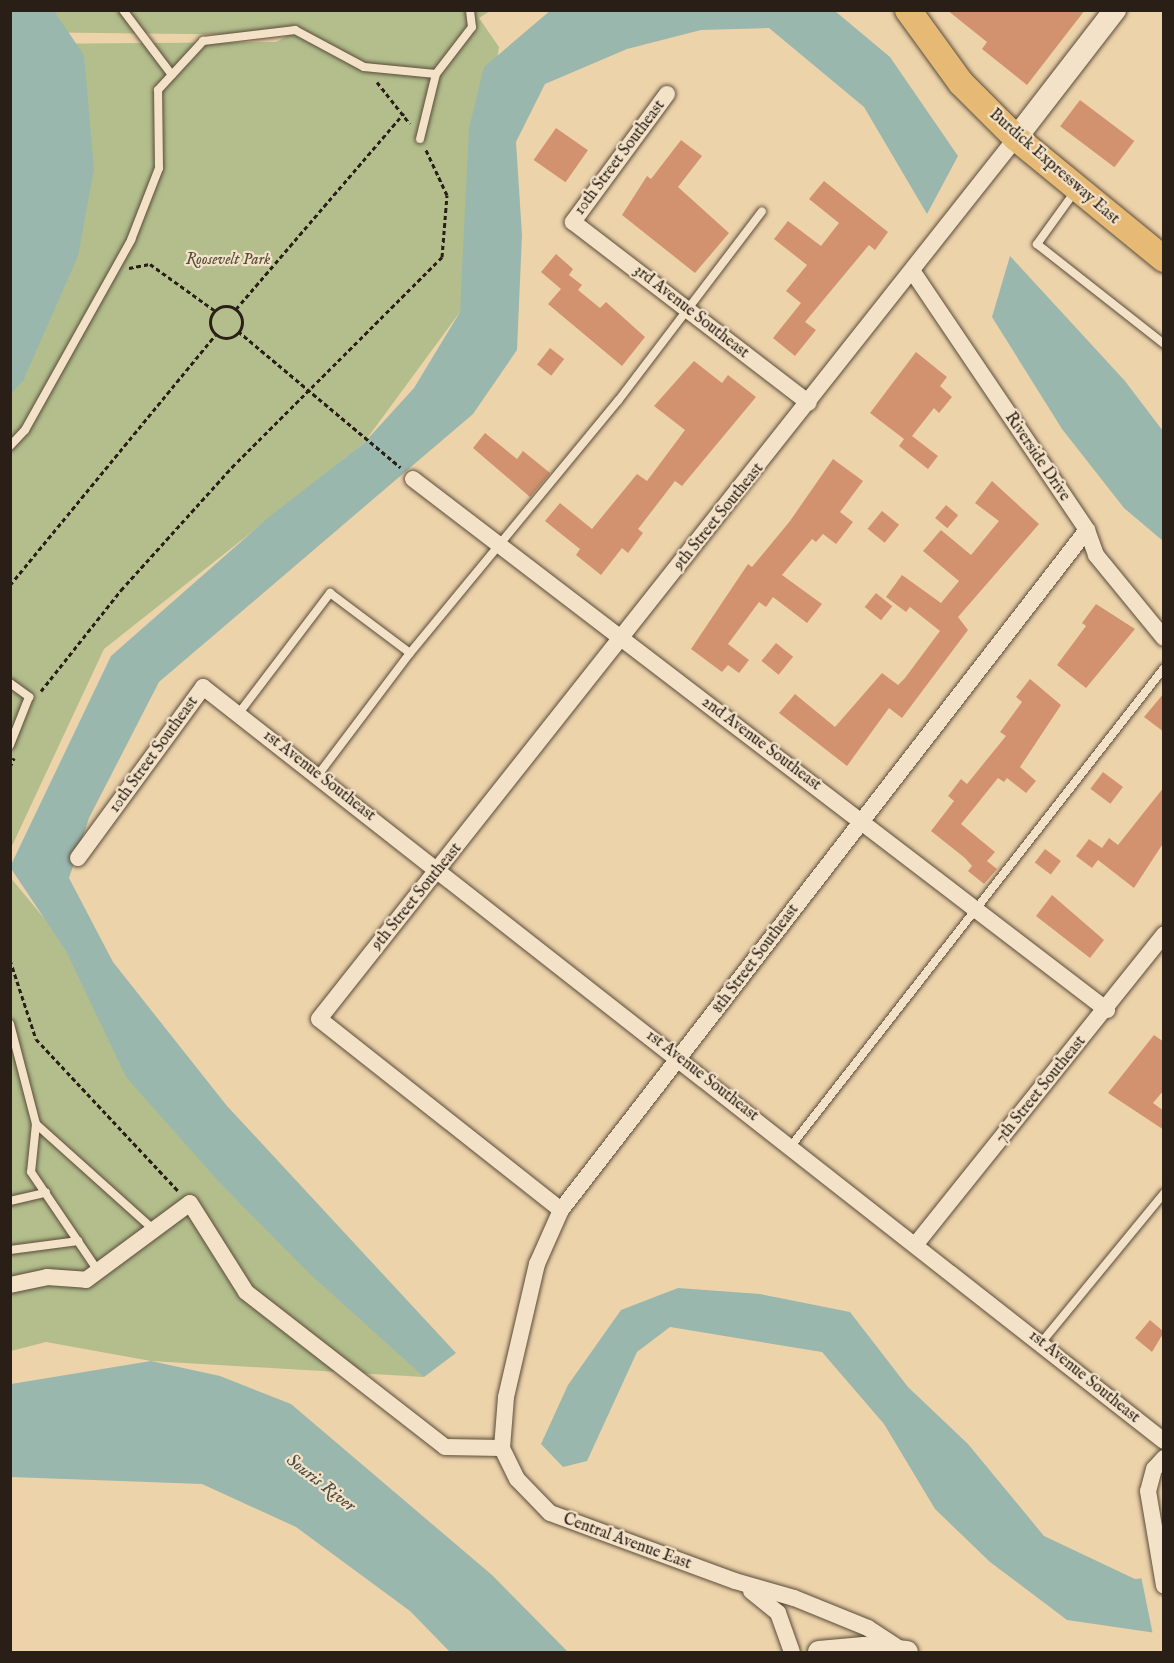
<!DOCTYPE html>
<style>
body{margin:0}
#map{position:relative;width:1174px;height:1663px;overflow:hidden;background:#edd3aa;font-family:"IM FELL English",serif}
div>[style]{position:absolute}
.green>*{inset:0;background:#b3be8c}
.water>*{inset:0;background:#9ab7ae}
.pier>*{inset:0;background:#edd3aa}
.building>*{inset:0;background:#d3926f;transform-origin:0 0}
.path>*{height:3px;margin-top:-1.5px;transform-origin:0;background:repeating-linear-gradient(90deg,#291f16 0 4.5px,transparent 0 7.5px)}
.path>.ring{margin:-1.5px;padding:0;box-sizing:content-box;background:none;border:3px solid #291f16;border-radius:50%}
.roads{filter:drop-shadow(0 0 2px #5a4c3b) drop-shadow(0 0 2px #5a4c3b)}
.lane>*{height:8px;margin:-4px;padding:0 4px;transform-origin:4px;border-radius:4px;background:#f3e2c8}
.street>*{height:16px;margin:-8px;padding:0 8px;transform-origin:8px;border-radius:8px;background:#f3e2c8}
.secondary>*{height:22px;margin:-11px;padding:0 11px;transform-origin:11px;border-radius:11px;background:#f3e2c8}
.primary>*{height:26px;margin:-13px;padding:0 13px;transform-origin:13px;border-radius:13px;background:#e6ba75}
span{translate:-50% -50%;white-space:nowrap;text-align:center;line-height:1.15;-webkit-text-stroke:4.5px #f3e2c8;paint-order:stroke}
.street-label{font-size:16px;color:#291f16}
.park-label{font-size:16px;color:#524f39;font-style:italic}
.water-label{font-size:18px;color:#4b4d44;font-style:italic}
.frame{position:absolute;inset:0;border:12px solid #291f16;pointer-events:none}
</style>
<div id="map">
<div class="green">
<i style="clip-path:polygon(11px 11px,490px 11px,479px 18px,499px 47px,460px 312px,363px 444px,104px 649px,11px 848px,11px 44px,276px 42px,289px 35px,11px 32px)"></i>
<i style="clip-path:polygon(10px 877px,424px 1377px,151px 1361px,46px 1342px,11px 1351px)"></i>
</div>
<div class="water">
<i style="clip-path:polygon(11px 10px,54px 11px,84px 55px,94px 169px,78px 256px,23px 381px,11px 394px)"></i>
<i style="clip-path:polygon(551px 10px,835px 11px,890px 57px,958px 156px,927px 214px,864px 107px,769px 28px,701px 30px,627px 49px,545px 84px,516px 142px,522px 235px,517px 350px,473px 414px,159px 682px,89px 818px,69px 878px,113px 962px,227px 1106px,456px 1353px,424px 1377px,311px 1275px,220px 1183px,126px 1077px,66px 951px,10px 867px,111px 656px,269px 517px,363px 444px,414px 388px,460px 312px,469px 128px,484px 67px)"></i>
<i style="clip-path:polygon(1010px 256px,1125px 381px,1163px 431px,1163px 541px,1124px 508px,1062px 429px,992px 317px)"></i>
<i style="clip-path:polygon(678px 1288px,760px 1294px,850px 1312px,908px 1387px,968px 1444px,1044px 1536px,1135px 1579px,1163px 1576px,1163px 1634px,1067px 1620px,990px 1562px,935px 1509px,884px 1424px,822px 1352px,670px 1327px,637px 1352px,587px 1461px,563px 1467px,541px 1444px,568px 1385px,621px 1310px)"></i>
<i style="clip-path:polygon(151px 1361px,220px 1376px,291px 1404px,492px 1575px,568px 1652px,450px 1652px,410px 1611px,296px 1527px,202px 1484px,11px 1477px,11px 1384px)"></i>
</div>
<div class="pier">
<i style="clip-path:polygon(1164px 1573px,1164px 1637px,1153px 1635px,1141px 1576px)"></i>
</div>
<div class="building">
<i style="clip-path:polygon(947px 10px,1085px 10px,1027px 85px,982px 49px,987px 42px)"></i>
<i style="left:1080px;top:100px;width:68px;height:33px;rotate:37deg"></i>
<i style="left:556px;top:128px;width:39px;height:39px;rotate:35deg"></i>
<i style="clip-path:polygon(681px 140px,702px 156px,678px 187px,729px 233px,695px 273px,622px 215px,647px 176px,651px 179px)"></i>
<i style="clip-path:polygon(824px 181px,888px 232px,875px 250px,869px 245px,805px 322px,816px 330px,795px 356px,773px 338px,801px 303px,786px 291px,807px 265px,774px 239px,788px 221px,821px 246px,839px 223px,809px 199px)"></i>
<i style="clip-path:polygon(556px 254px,573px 269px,569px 275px,582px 285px,578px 290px,600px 308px,606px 302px,645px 337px,622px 366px,548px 304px,561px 289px,541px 272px)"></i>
<i style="left:550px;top:348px;width:18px;height:21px;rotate:38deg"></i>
<i style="clip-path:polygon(916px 352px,947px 377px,940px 386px,952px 397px,939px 413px,934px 408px,912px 436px,938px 456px,928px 469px,899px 446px,904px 439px,870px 413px)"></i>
<i style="clip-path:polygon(694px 361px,722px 383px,728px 375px,756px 397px,682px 486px,675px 481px,638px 529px,643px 533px,628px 553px,622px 548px,601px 575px,576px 555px,580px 549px,545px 521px,560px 503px,592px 529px,637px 474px,647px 481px,685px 430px,654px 406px)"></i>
<i style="clip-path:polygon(485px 433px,517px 459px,523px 451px,550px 473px,530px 497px,473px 448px)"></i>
<i style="clip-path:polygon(833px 459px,863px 481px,840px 512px,853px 522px,836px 544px,823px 534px,816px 542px,812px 539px,782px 575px,822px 604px,807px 623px,773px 597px,766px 607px,759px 602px,728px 644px,749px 660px,739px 673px,728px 665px,722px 672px,691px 649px,748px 564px,752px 567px,790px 521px)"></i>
<i style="clip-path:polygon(992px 481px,1039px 524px,958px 617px,968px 630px,902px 718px,889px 708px,847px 766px,779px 713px,795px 694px,835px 727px,882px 673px,898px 685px,905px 678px,940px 631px,910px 607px,906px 612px,886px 597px,902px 575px,941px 603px,959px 581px,923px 551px,941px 530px,971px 555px,999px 521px,975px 503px)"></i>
<i style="left:946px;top:505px;width:16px;height:17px;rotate:40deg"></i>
<i style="left:882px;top:511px;width:22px;height:23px;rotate:39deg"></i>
<i style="left:876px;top:593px;width:21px;height:18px;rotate:39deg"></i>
<i style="clip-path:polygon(1096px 604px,1135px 629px,1086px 688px,1057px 665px,1086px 626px,1082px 623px)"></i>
<i style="left:776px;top:643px;width:22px;height:23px;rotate:39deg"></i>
<i style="clip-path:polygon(1030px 679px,1061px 705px,1020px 767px,1036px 781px,1026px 793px,1007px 778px,1004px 782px,998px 778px,961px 824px,995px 852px,987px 861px,997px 869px,984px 884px,968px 871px,972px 866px,965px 858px,931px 831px,954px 801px,948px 796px,961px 779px,967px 784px,1006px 736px,1000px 732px,1022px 702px,1016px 697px)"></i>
<i style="clip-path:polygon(1164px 693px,1164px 732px,1144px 717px)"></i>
<i style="left:1103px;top:772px;width:25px;height:21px;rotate:37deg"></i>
<i style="clip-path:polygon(1164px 787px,1164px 842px,1134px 888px,1098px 860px,1092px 868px,1076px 856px,1089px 839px,1102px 848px,1109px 838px,1118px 845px)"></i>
<i style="left:1045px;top:849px;width:20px;height:17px;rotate:37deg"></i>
<i style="clip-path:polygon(1052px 895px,1104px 940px,1090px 958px,1036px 916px)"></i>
<i style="clip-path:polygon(1154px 1035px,1164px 1042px,1164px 1090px,1153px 1103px,1164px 1111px,1164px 1130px,1108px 1093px)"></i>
<i style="clip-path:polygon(1150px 1320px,1164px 1332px,1152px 1352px,1135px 1338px)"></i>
</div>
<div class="path">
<i style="left:377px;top:82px;width:53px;rotate:51.8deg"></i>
<i style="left:129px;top:268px;width:21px;rotate:-11deg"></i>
<i style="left:150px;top:264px;width:79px;rotate:35.7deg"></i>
<i class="ring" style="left:210px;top:306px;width:29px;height:29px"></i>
<i style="left:236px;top:309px;width:258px;rotate:-49.4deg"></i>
<i style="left:238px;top:331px;width:212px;rotate:40deg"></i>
<i style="left:10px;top:585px;width:323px;rotate:-50.6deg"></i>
<i style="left:41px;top:691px;width:129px;rotate:-51.6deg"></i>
<i style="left:121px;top:590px;width:166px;rotate:-47.9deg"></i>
<i style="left:232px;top:467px;width:297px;rotate:-45deg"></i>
<i style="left:442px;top:257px;width:62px;rotate:-85.4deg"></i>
<i style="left:447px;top:195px;width:50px;rotate:-115deg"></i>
<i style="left:10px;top:767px;width:10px;rotate:-66deg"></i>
<i style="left:10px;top:960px;width:83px;rotate:71.8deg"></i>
<i style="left:36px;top:1039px;width:208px;rotate:46.9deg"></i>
</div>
<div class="roads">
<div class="lane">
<i style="left:123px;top:10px;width:81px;rotate:53deg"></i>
<i style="left:420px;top:139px;width:67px;rotate:-76.2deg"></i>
<i style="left:1076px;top:190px;width:67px;rotate:125.8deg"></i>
<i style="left:1037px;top:244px;width:162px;rotate:38.2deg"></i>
<i style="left:10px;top:446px;width:22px;rotate:-47deg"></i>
<i style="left:25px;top:430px;width:218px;rotate:-60.8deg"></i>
<i style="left:131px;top:240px;width:77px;rotate:-68.7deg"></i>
<i style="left:159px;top:168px;width:78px;rotate:-90.7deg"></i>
<i style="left:158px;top:90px;width:67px;rotate:-47.4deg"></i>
<i style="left:203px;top:41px;width:93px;rotate:-6.8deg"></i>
<i style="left:295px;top:30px;width:78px;rotate:28.2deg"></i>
<i style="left:364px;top:67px;width:72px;rotate:5.6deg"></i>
<i style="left:436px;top:74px;width:59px;rotate:-52.5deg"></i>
<i style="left:472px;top:27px;width:17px;rotate:-97deg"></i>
<i style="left:10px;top:683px;width:24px;rotate:36deg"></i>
<i style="left:29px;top:697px;width:52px;rotate:111.6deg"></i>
<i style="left:239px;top:713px;width:151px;rotate:-52.8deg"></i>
<i style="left:330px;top:593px;width:100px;rotate:36.9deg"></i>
<i style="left:318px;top:775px;width:153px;rotate:-53deg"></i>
<i style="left:410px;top:653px;width:327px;rotate:-50.5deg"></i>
<i style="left:618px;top:401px;width:238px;rotate:-52.8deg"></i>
<i style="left:10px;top:1024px;width:103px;rotate:75.4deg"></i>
<i style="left:36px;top:1124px;width:48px;rotate:95.9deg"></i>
<i style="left:31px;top:1172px;width:120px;rotate:55.9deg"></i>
<i style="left:36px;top:1124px;width:159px;rotate:41.9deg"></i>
<i style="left:791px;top:1146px;width:606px;rotate:-52.03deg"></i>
<i style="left:10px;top:1201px;width:37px;rotate:-13deg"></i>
<i style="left:10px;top:1250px;width:69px;rotate:-7.5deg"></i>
<i style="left:1041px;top:1343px;width:194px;rotate:-50.6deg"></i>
</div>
<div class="street">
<i style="left:667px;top:94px;width:159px;rotate:126.3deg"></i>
<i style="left:573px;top:222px;width:297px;rotate:37.5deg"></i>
<i style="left:913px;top:272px;width:311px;rotate:56deg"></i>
<i style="left:1087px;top:530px;width:27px;rotate:70deg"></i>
<i style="left:1096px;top:555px;width:107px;rotate:50.7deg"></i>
<i style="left:413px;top:479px;width:874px;rotate:37.42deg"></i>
<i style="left:78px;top:858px;width:212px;rotate:-53.8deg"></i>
<i style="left:203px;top:687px;width:1221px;rotate:38.12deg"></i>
<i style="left:561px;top:1210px;width:308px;rotate:-141.7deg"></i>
<i style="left:319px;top:1019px;width:1123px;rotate:-51.65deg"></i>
<i style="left:916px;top:1244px;width:397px;rotate:-51.3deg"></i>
<i style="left:10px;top:1285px;width:38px;rotate:-12deg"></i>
<i style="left:47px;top:1277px;width:39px;rotate:4deg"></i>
<i style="left:86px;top:1280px;width:129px;rotate:-36.5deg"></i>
<i style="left:190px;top:1203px;width:105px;rotate:57.8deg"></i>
<i style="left:246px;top:1292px;width:252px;rotate:37.9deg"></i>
<i style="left:445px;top:1447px;width:57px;rotate:1deg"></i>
<i style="left:1164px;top:1458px;width:15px;rotate:132deg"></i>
<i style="left:1154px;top:1469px;width:23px;rotate:105deg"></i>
<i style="left:1148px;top:1491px;width:96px;rotate:80.4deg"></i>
<i style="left:751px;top:1591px;width:35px;rotate:39deg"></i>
<i style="left:778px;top:1613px;width:41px;rotate:70.3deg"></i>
<i style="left:903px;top:1651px;width:42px;rotate:-146.7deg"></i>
<i style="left:868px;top:1628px;width:80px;rotate:-157.9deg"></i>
<i style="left:794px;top:1598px;width:61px;rotate:-163.9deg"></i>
<i style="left:735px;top:1581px;width:197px;rotate:-159.8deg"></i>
<i style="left:550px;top:1513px;width:47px;rotate:-134.1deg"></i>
<i style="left:517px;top:1479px;width:34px;rotate:-116deg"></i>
<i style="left:502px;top:1448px;width:51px;rotate:-85.5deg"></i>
<i style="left:506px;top:1397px;width:137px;rotate:-76.9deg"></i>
<i style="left:537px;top:1264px;width:59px;rotate:-66deg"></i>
<i style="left:561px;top:1210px;width:860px;rotate:-52.28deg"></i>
</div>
<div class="secondary">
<i style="left:1016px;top:138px;width:162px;rotate:-52.3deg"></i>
<i style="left:819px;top:1652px;width:45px;rotate:-5.1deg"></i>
<i style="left:864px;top:1648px;width:43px;rotate:5.3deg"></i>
</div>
<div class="primary">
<i style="left:908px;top:10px;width:90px;rotate:54deg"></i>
<i style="left:961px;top:83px;width:78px;rotate:45deg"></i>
<i style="left:1016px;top:138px;width:191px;rotate:39.3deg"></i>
</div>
</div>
<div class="street-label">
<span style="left:620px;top:158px;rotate:-53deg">10th Street Southeast</span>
<span style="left:1054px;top:167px;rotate:41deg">Burdick Expressway East</span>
<span style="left:691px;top:312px;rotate:38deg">3rd Avenue Southeast</span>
<span style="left:1037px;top:457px;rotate:56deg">Riverside Drive</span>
<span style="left:719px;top:517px;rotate:-51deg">9th Street Southeast</span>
<span style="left:761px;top:744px;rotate:37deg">2nd Avenue Southeast</span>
<span style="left:154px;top:755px;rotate:-54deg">10th Street Southeast</span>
<span style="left:319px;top:776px;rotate:38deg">1st Avenue Southeast</span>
<span style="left:417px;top:897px;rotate:-51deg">9th Street Southeast</span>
<span style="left:756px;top:959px;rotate:-53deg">8th Street Southeast</span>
<span style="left:702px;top:1076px;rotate:38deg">1st Avenue Southeast</span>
<span style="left:1041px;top:1090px;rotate:-51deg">7th Street Southeast</span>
<span style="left:1084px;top:1377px;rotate:39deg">1st Avenue Southeast</span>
<span style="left:627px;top:1542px;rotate:20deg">Central Avenue East</span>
</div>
<div class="park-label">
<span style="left:228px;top:260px">Roosevelt Park</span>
</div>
<div class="water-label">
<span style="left:320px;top:1484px;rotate:38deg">Souris River</span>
</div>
<div class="frame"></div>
</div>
